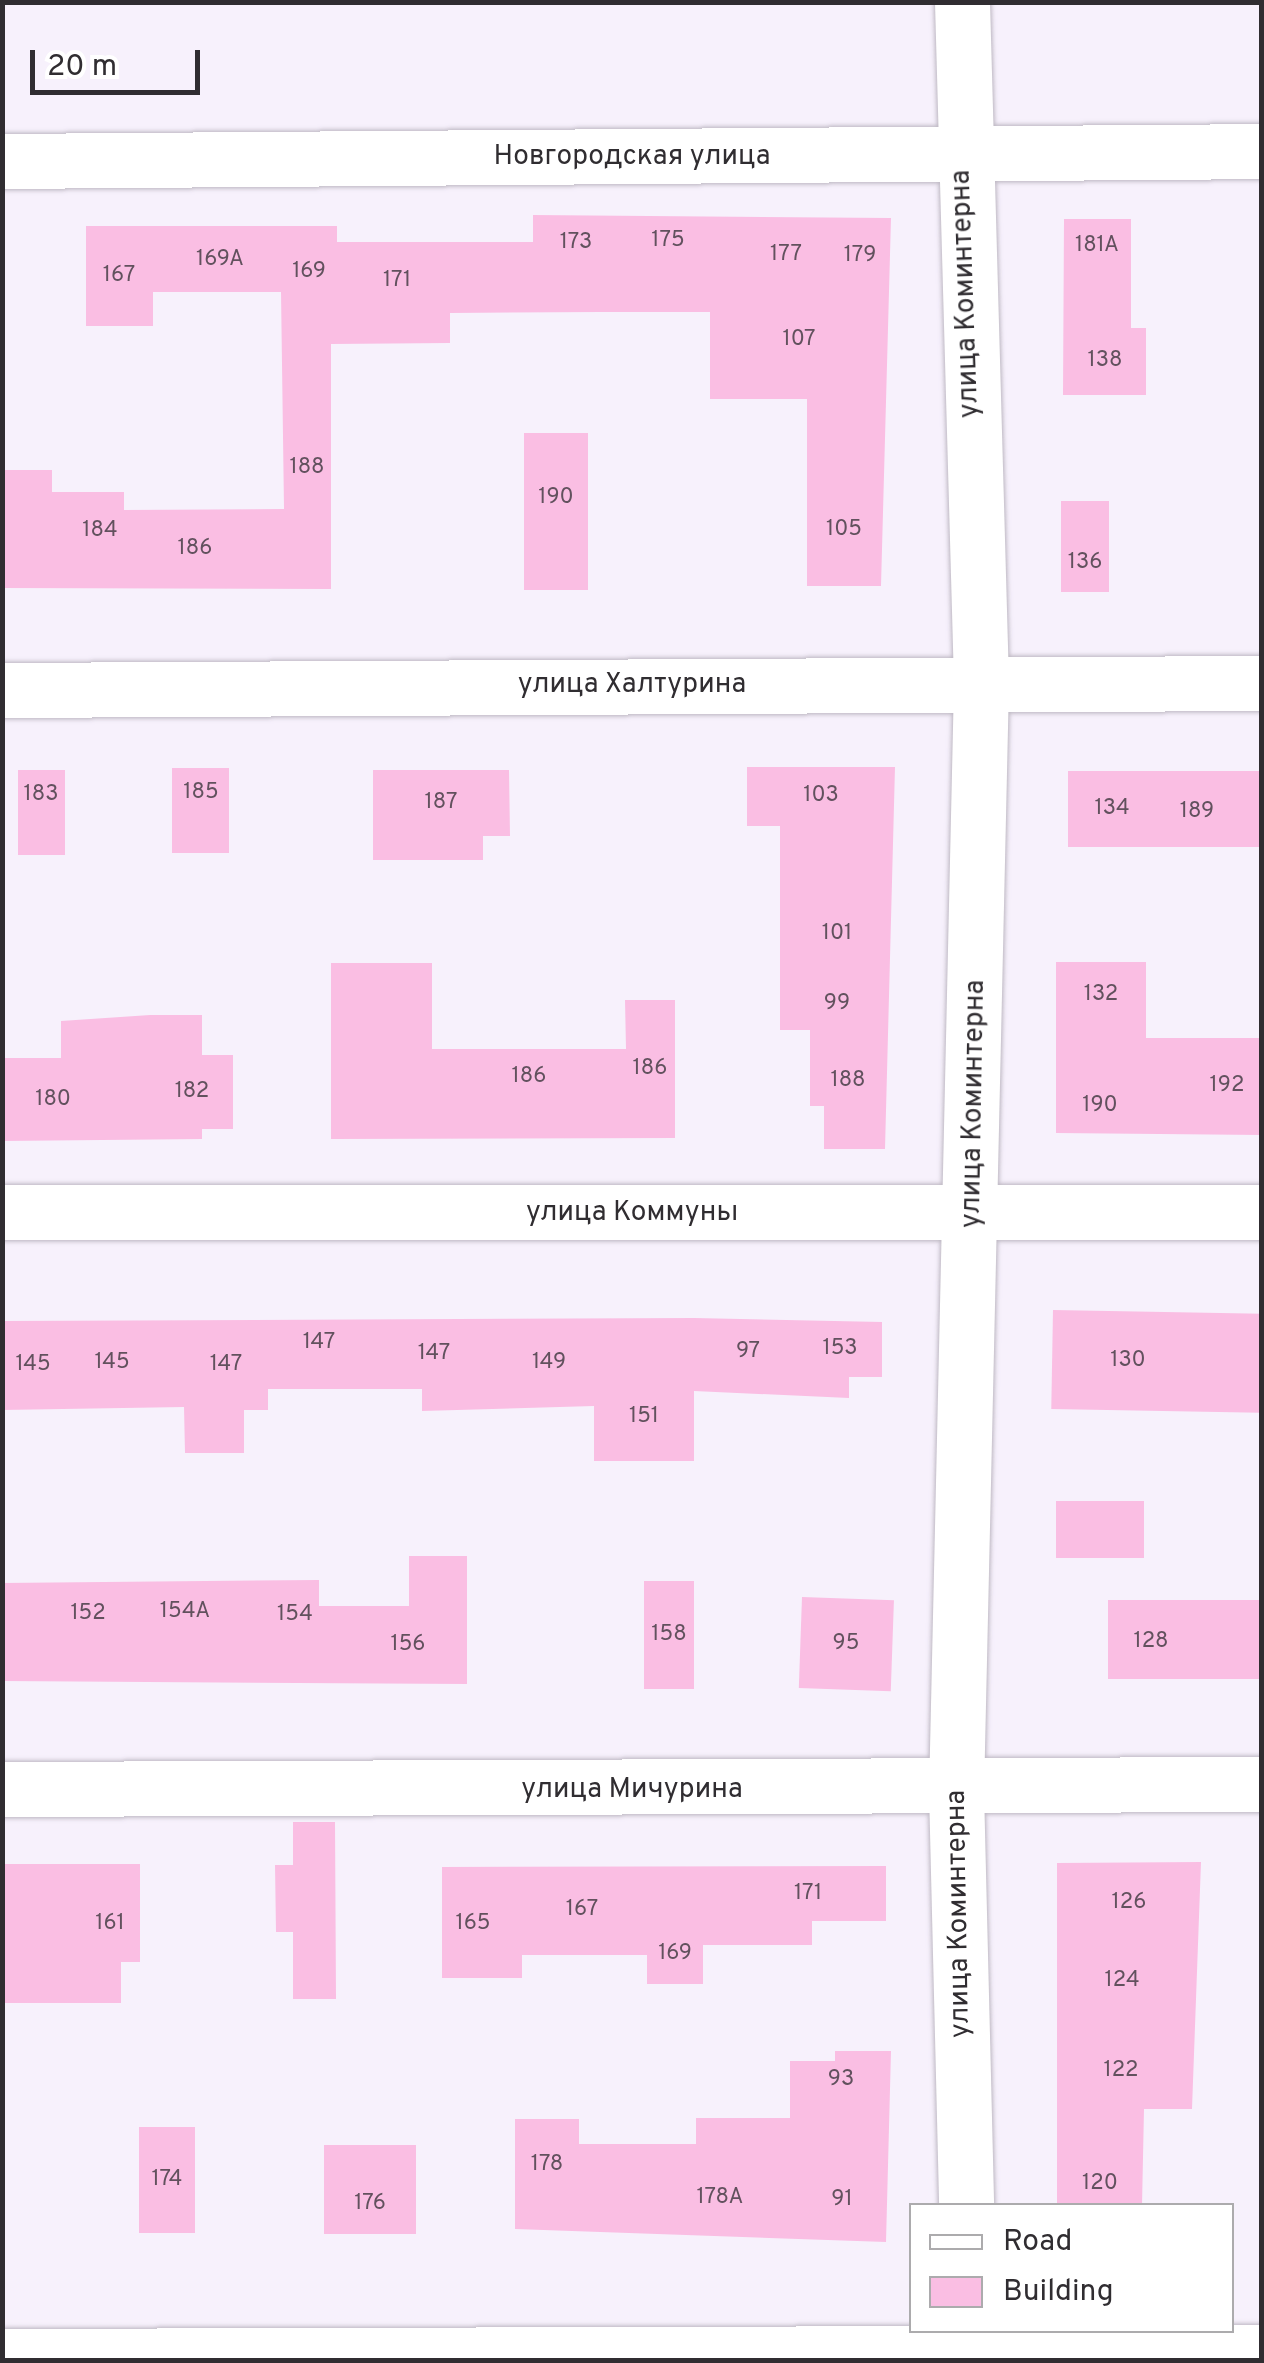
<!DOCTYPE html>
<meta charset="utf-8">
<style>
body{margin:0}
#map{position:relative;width:1264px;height:2363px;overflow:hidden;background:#f7f1fc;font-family:Overpass,sans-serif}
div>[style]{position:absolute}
.building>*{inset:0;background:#fabee3;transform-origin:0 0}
.roads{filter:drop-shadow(0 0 2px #bfb9c4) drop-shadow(0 0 2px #bfb9c4)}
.minor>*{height:55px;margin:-27.5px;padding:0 27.5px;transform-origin:27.5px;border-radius:27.5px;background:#fff}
span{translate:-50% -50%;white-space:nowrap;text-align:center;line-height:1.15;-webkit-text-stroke:9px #fff;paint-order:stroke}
.number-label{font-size:22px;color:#62515e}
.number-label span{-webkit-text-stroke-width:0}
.street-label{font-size:28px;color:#302d31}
.frame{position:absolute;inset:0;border:5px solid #302d31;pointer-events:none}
.legend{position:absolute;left:909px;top:2203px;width:325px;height:130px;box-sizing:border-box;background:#fff;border:2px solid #acabad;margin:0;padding:12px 18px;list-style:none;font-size:30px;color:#302d31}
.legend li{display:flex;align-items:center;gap:20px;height:50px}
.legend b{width:50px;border:2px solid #acabad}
.scale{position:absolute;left:30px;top:50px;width:170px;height:45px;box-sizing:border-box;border:5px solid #302d31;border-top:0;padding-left:12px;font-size:30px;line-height:35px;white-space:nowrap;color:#302d31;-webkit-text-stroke:8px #fff;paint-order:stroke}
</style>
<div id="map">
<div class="building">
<i style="clip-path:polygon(533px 215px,891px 218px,881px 586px,807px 586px,807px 399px,710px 399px,710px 312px,600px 312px,450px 313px,450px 343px,331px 344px,331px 589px,2px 588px,2px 470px,52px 470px,52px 492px,124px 492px,124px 510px,284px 509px,281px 292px,153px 292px,153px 326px,86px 326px,86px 226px,337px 226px,337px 242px,533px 242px)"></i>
<i style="clip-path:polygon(1064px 219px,1131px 219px,1131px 328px,1146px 328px,1146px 395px,1063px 395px)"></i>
<i style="left:524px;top:433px;width:64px;height:157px"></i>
<i style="left:1061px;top:501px;width:48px;height:91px"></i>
<i style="clip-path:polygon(747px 767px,895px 767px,885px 1149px,824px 1149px,824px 1106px,810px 1106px,810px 1030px,780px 1030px,780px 826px,747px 826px)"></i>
<i style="left:172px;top:768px;width:57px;height:85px"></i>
<i style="left:18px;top:770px;width:47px;height:85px"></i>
<i style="clip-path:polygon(373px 770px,509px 770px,510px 836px,483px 836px,483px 860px,373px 860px)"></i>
<i style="left:1068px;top:771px;width:194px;height:76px"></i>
<i style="clip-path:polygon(1056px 962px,1146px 962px,1146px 1038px,1262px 1038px,1262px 1135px,1056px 1133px)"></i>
<i style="clip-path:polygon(331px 963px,432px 963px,432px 1049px,626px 1049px,625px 1000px,675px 1000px,675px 1138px,331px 1139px)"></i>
<i style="clip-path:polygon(150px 1015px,202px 1015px,202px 1055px,233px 1055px,233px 1129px,202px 1129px,202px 1139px,2px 1141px,2px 1058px,61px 1058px,61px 1021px)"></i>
<i style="left:1053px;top:1310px;width:209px;height:99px;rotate:1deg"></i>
<i style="clip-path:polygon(694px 1318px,882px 1322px,882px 1377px,849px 1377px,849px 1398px,694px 1391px,694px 1461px,594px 1461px,594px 1406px,422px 1411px,422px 1389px,268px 1389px,268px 1410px,244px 1410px,244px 1453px,185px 1453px,184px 1407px,2px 1410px,2px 1321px)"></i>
<i style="left:1056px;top:1501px;width:88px;height:57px"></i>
<i style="clip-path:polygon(409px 1556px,467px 1556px,467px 1684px,2px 1681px,2px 1583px,319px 1580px,319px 1606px,409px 1606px)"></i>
<i style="left:644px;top:1581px;width:50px;height:108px"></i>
<i style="left:802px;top:1597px;width:92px;height:91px;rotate:2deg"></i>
<i style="left:1262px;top:1600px;width:79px;height:154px;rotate:90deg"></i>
<i style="clip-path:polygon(293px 1822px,335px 1822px,336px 1999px,293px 1999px,293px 1932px,276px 1932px,275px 1865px,293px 1865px)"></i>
<i style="clip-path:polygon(1201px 1862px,1192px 2109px,1144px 2109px,1142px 2206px,1057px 2206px,1057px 1863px)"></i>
<i style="clip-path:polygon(2px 1864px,140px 1864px,140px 1962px,121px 1962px,121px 2003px,2px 2003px)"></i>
<i style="clip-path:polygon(886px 1866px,886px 1921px,812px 1921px,812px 1945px,703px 1945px,703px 1984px,647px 1984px,647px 1955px,522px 1955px,522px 1978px,442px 1978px,442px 1867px)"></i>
<i style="clip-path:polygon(835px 2051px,891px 2051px,886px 2242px,515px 2229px,515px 2119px,579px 2119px,579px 2144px,696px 2144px,696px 2118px,790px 2118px,790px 2061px,835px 2061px)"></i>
<i style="left:139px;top:2127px;width:56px;height:106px"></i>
<i style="left:324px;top:2145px;width:92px;height:89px"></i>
</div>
<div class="roads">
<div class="minor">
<i style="left:962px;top:2px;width:681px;rotate:88.4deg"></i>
<i style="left:981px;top:683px;width:1107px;rotate:91.29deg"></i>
<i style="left:956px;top:1790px;width:416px;rotate:88.6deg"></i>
<i style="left:2px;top:161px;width:1260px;rotate:-0.45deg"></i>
<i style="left:2px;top:690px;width:1260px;rotate:-0.32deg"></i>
<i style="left:2px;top:1212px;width:1260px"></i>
<i style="left:2px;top:1789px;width:1260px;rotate:-0.23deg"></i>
<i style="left:2px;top:2356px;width:1260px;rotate:-0.18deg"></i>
</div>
</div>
<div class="number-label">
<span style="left:668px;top:241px">175</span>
<span style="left:576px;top:243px">173</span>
<span style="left:1097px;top:246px">181А</span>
<span style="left:786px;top:255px">177</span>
<span style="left:860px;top:256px">179</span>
<span style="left:220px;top:260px">169А</span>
<span style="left:309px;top:272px">169</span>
<span style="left:119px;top:276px">167</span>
<span style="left:397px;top:281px">171</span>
<span style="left:799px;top:340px">107</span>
<span style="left:1105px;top:361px">138</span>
<span style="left:307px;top:468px">188</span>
<span style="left:556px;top:498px">190</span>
<span style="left:844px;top:530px">105</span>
<span style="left:100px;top:531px">184</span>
<span style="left:195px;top:549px">186</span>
<span style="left:1085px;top:563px">136</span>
<span style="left:201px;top:793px">185</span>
<span style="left:41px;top:795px">183</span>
<span style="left:821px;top:796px">103</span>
<span style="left:441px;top:803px">187</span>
<span style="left:1112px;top:809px">134</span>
<span style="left:1197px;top:812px">189</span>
<span style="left:837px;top:934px">101</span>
<span style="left:1101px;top:995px">132</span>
<span style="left:837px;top:1004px">99</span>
<span style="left:650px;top:1069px">186</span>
<span style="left:529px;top:1077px">186</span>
<span style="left:848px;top:1081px">188</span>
<span style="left:1227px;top:1086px">192</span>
<span style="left:192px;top:1092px">182</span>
<span style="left:53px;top:1100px">180</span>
<span style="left:1100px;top:1106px">190</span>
<span style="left:319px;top:1343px">147</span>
<span style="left:840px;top:1349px">153</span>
<span style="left:748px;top:1352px">97</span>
<span style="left:434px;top:1354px">147</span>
<span style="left:1128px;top:1361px">130</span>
<span style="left:112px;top:1363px">145</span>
<span style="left:549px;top:1363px">149</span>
<span style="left:33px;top:1365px">145</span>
<span style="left:226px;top:1365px">147</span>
<span style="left:644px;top:1417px">151</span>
<span style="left:185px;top:1612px">154А</span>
<span style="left:88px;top:1614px">152</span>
<span style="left:295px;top:1615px">154</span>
<span style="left:669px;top:1635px">158</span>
<span style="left:1151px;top:1642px">128</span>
<span style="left:846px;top:1644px">95</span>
<span style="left:408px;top:1645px">156</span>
<span style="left:808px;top:1894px">171</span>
<span style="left:1129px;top:1903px">126</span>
<span style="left:582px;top:1910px">167</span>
<span style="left:110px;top:1924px">161</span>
<span style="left:473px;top:1924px">165</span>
<span style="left:675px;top:1954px">169</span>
<span style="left:1122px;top:1981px">124</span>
<span style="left:1121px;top:2071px">122</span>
<span style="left:841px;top:2080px">93</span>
<span style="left:547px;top:2165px">178</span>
<span style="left:167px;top:2180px">174</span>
<span style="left:1100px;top:2184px">120</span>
<span style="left:720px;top:2198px">178А</span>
<span style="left:842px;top:2200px">91</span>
<span style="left:370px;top:2204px">176</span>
</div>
<div class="street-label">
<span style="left:632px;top:157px">Новгородская улица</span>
<span style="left:966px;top:294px;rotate:-92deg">улица Коминтерна</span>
<span style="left:632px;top:685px">улица Халтурина</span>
<span style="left:974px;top:1104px;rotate:-89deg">улица Коминтерна</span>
<span style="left:632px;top:1213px">улица Коммуны</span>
<span style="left:632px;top:1790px">улица Мичурина</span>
<span style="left:959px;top:1914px;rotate:-91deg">улица Коминтерна</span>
</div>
<div class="frame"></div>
<ul class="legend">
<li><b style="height:12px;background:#fff"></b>Road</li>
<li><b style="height:28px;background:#fabee3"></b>Building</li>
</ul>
<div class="scale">20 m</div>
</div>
